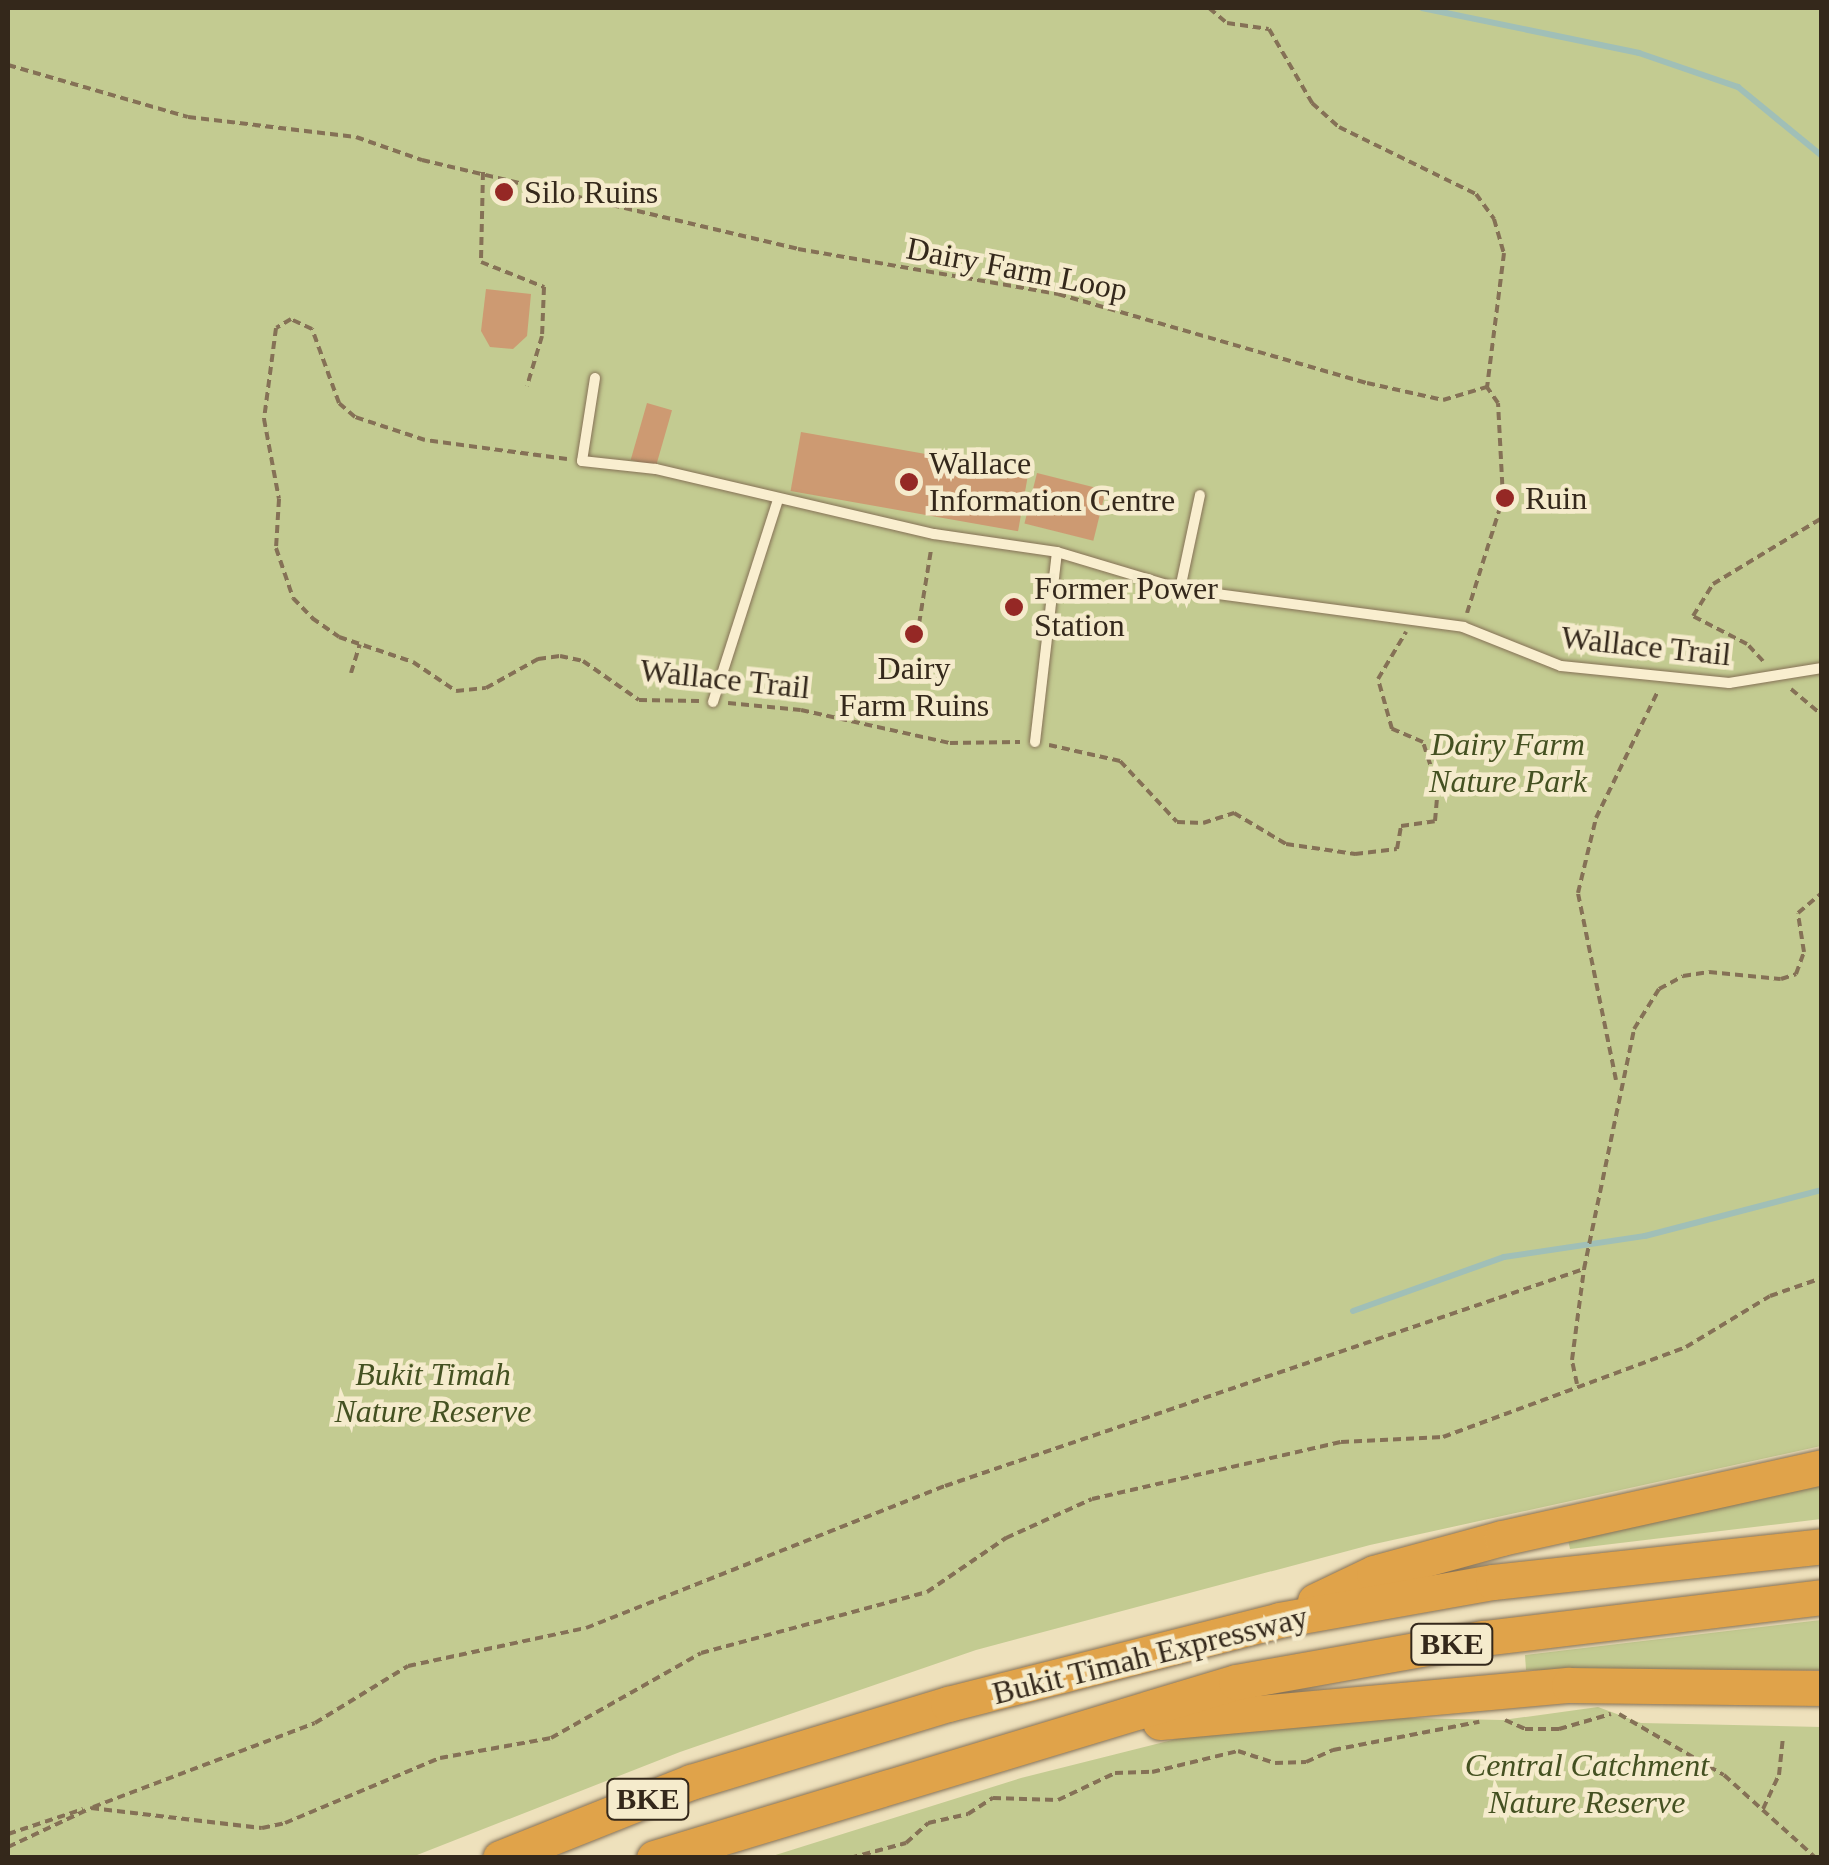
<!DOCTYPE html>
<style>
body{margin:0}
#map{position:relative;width:1829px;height:1865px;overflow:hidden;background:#eee1bc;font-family:Georgia,serif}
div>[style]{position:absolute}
.green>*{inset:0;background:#c3cb91}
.stream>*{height:6px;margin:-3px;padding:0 3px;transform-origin:3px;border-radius:3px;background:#a0bfb7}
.building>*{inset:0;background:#cd9a72;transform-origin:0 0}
.round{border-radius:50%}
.path>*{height:4px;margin-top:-2px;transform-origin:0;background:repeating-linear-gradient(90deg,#857156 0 8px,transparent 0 13px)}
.roads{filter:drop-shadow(0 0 2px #857156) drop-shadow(0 0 2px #857156)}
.service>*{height:10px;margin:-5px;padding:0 5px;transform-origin:5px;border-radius:5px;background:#f9eecf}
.motorway>*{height:35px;margin:-17.5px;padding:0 17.5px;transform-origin:17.5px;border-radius:17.5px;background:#e0a34a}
.dots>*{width:28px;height:28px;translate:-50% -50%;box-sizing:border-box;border:5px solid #f5ebcc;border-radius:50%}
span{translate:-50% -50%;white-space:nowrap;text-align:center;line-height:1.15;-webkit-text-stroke:9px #f5ebcc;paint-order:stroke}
.shield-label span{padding:2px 8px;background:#f5ebcc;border:2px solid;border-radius:8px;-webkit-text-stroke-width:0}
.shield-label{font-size:30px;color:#34281b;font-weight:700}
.poi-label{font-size:32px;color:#34281b}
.left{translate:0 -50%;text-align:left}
.street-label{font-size:32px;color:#34281b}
.park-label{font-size:32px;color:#445121;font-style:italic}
.frame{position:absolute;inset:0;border:10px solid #34281b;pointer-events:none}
</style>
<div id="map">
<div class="green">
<i style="clip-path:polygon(8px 8px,1821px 8px,1821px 1446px,1370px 1545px,976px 1650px,680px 1752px,412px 1857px,8px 1858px)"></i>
<i style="clip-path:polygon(1821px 1480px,1821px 1519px,1570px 1549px,1567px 1536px)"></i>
<i style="clip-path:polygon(1821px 1620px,1821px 1670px,1526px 1670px,1525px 1655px)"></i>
<i style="clip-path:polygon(1598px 1707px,1641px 1723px,1821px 1727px,1821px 1857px,766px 1858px,1021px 1778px,1204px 1732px,1311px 1716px,1503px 1720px)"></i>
</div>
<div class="stream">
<i style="left:1422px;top:8px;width:222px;rotate:11.7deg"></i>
<i style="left:1639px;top:53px;width:105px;rotate:19deg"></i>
<i style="left:1738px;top:87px;width:109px;rotate:39.4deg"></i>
<i style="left:1353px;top:1311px;width:160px;rotate:-19.7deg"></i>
<i style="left:1504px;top:1257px;width:143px;rotate:-8.5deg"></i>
<i style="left:1645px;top:1236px;width:183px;rotate:-14.6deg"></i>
</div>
<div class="building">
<i class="round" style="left:491px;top:179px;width:26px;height:26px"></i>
<i style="clip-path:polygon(486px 289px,531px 294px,527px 336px,513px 349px,490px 347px,481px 331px)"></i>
<i style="left:647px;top:403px;width:26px;height:59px;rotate:16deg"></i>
<i style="left:801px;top:432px;width:231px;height:60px;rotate:10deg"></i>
<i style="left:1037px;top:473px;width:71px;height:52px;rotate:14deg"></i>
</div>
<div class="path">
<i style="left:1209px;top:8px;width:23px;rotate:40deg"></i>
<i style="left:1227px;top:23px;width:42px;rotate:8.1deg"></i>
<i style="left:1269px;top:29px;width:86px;rotate:59.8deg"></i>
<i style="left:1312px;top:103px;width:36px;rotate:42deg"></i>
<i style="left:1339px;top:127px;width:153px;rotate:26.1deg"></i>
<i style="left:1476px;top:194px;width:31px;rotate:54deg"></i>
<i style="left:1494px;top:219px;width:35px;rotate:74deg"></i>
<i style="left:1504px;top:253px;width:135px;rotate:97.2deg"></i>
<i style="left:8px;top:65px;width:187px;rotate:16.1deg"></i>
<i style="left:188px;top:117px;width:169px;rotate:6.8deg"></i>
<i style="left:356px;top:137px;width:70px;rotate:19.2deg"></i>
<i style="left:422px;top:160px;width:386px;rotate:13.3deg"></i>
<i style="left:798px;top:249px;width:264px;rotate:9.8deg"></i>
<i style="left:1058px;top:294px;width:322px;rotate:16.1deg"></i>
<i style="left:1367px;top:383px;width:78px;rotate:12.6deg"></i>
<i style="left:1443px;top:400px;width:46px;rotate:-16.5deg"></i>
<i style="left:1822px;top:162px;width:35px;rotate:90deg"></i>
<i style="left:483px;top:172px;width:90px;rotate:91.3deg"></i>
<i style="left:481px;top:262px;width:68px;rotate:21.6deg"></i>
<i style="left:544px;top:287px;width:49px;rotate:92.3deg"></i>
<i style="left:542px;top:336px;width:52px;rotate:106.7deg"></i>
<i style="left:567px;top:459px;width:143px;rotate:-172.4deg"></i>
<i style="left:425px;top:440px;width:74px;rotate:-161.8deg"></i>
<i style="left:355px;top:417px;width:21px;rotate:-139deg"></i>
<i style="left:339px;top:403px;width:79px;rotate:-110deg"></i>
<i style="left:312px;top:329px;width:23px;rotate:-155deg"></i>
<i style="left:291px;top:319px;width:17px;rotate:149deg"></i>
<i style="left:276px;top:328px;width:92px;rotate:97.5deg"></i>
<i style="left:264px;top:419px;width:81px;rotate:79.4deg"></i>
<i style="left:279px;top:499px;width:49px;rotate:93.5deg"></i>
<i style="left:276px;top:548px;width:53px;rotate:71.2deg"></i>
<i style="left:293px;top:598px;width:28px;rotate:46deg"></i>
<i style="left:312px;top:618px;width:33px;rotate:35deg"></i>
<i style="left:339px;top:637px;width:78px;rotate:18.7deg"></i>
<i style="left:413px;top:662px;width:52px;rotate:34deg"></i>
<i style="left:456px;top:691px;width:30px;rotate:-6deg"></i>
<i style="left:486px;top:688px;width:60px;rotate:-29.1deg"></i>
<i style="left:538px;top:659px;width:22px;rotate:-8deg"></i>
<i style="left:560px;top:656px;width:24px;rotate:12deg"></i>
<i style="left:583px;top:661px;width:68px;rotate:34.9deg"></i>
<i style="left:639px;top:700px;width:60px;rotate:1deg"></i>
<i style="left:1467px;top:613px;width:121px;rotate:-72.6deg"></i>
<i style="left:1503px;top:498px;width:95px;rotate:-93deg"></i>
<i style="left:1498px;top:403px;width:19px;rotate:-125deg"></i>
<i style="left:919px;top:624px;width:75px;rotate:-80.8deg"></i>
<i style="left:1763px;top:661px;width:23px;rotate:-133deg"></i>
<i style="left:1747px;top:644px;width:61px;rotate:-152.6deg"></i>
<i style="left:1693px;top:616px;width:38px;rotate:-58deg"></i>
<i style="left:1713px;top:584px;width:127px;rotate:-31.2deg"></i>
<i style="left:351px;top:673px;width:30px;rotate:-73deg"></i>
<i style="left:1791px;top:689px;width:40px;rotate:40deg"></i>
<i style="left:728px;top:703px;width:73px;rotate:5.5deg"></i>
<i style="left:801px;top:710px;width:153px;rotate:12.5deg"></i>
<i style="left:950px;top:743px;width:70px;rotate:-0.8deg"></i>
<i style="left:1049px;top:745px;width:73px;rotate:12.7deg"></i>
<i style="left:1120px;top:761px;width:83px;rotate:46.9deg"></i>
<i style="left:1177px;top:822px;width:26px;rotate:2deg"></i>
<i style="left:1203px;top:823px;width:33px;rotate:-18deg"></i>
<i style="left:1234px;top:813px;width:61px;rotate:30.8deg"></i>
<i style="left:1286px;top:844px;width:70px;rotate:8.2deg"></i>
<i style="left:1355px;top:854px;width:42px;rotate:-6.8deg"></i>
<i style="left:1397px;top:849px;width:23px;rotate:-80deg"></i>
<i style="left:1401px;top:826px;width:34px;rotate:-8deg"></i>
<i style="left:1435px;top:821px;width:32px;rotate:-85deg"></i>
<i style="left:1438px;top:789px;width:49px;rotate:-107.7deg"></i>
<i style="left:1423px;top:742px;width:34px;rotate:-157deg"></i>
<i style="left:1392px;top:729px;width:52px;rotate:-105.6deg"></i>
<i style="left:1378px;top:679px;width:55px;rotate:-59.2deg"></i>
<i style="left:1616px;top:1080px;width:191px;rotate:-101.5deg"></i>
<i style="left:1578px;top:893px;width:77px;rotate:-76.5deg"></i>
<i style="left:1596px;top:818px;width:141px;rotate:-64deg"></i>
<i style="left:1577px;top:1384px;width:25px;rotate:-102deg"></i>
<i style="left:1572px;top:1360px;width:92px;rotate:-82.5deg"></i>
<i style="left:1584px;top:1269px;width:245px;rotate:-78.2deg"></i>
<i style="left:1634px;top:1029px;width:47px;rotate:-58deg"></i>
<i style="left:1659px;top:989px;width:27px;rotate:-28deg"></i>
<i style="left:1683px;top:976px;width:26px;rotate:-9deg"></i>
<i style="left:1709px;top:972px;width:72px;rotate:5.6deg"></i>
<i style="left:1781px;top:979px;width:16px;rotate:-18deg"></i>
<i style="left:1796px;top:974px;width:23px;rotate:-70deg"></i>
<i style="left:1804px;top:952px;width:39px;rotate:-99deg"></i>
<i style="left:1798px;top:913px;width:31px;rotate:-40deg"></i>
<i style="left:1619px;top:1714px;width:121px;rotate:30.2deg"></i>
<i style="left:1724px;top:1775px;width:124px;rotate:42.1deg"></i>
<i style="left:1505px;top:1720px;width:22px;rotate:24deg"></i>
<i style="left:1525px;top:1729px;width:34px"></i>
<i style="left:1559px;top:1729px;width:54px;rotate:-16.1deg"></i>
<i style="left:93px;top:1807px;width:237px;rotate:-20.7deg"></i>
<i style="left:315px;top:1723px;width:109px;rotate:-31.5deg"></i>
<i style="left:408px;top:1666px;width:182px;rotate:-12.1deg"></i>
<i style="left:586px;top:1628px;width:386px;rotate:-21.6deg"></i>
<i style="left:945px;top:1486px;width:675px;rotate:-18.76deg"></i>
<i style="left:1763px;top:1809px;width:38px;rotate:-65deg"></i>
<i style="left:1779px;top:1775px;width:38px;rotate:-84deg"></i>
<i style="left:8px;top:1834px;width:79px;rotate:-18.4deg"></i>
<i style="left:8px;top:1847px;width:92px;rotate:-25.2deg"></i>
<i style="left:91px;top:1808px;width:172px;rotate:6.7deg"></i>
<i style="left:262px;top:1828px;width:24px;rotate:-12deg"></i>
<i style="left:285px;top:1823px;width:168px;rotate:-22.8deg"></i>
<i style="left:440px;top:1758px;width:113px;rotate:-10.2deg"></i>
<i style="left:551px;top:1738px;width:172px;rotate:-29.5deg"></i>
<i style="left:701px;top:1653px;width:234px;rotate:-15.1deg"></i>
<i style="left:927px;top:1592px;width:96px;rotate:-34.4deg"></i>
<i style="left:1006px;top:1538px;width:94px;rotate:-24.4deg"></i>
<i style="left:1092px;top:1499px;width:255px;rotate:-12.9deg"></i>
<i style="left:1341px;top:1442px;width:102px;rotate:-2.8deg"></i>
<i style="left:1443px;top:1437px;width:259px;rotate:-20.3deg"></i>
<i style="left:1686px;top:1347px;width:98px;rotate:-31.3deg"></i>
<i style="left:1770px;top:1296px;width:55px;rotate:-19.1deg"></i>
<i style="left:850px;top:1858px;width:58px;rotate:-15deg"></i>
<i style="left:906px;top:1843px;width:30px;rotate:-42deg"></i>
<i style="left:928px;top:1823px;width:41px;rotate:-12.7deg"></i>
<i style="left:968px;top:1814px;width:30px;rotate:-33deg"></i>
<i style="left:993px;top:1798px;width:65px;rotate:1.8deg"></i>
<i style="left:1058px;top:1800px;width:63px;rotate:-25.3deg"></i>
<i style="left:1115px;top:1773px;width:37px;rotate:-2deg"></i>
<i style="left:1152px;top:1772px;width:89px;rotate:-13.7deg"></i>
<i style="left:1238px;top:1751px;width:39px;rotate:18deg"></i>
<i style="left:1275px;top:1763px;width:31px;rotate:-2deg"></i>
<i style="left:1306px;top:1762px;width:30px;rotate:-24deg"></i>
<i style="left:1333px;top:1750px;width:149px;rotate:-10.9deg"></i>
</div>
<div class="roads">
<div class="service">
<i style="left:595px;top:378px;width:84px;rotate:98.9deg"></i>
<i style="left:582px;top:461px;width:74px;rotate:6.2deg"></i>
<i style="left:656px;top:469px;width:285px;rotate:13.2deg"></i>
<i style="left:934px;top:534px;width:124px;rotate:8.3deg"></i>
<i style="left:1057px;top:552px;width:128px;rotate:16.7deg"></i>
<i style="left:1180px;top:589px;width:286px;rotate:7.6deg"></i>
<i style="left:1463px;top:627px;width:105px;rotate:21.7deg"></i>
<i style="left:1561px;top:666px;width:169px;rotate:5.8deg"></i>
<i style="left:1729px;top:683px;width:94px;rotate:-9.2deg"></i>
<i style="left:1180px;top:589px;width:96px;rotate:-78deg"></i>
<i style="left:713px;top:702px;width:213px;rotate:-72.2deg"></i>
<i style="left:1035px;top:742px;width:191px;rotate:-83.4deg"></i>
</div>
<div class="motorway">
<i style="left:1315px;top:1601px;width:65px;rotate:-25.4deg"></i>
<i style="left:1374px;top:1573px;width:133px;rotate:-15.3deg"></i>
<i style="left:1502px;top:1538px;width:328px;rotate:-12.5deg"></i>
<i style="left:1160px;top:1722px;width:411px;rotate:-5.2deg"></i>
<i style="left:1569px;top:1685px;width:253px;rotate:0.7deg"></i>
<i style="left:500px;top:1858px;width:206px;rotate:-21.7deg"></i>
<i style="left:691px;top:1782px;width:269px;rotate:-16.9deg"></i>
<i style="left:948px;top:1704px;width:341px;rotate:-14.2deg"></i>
<i style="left:1279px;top:1620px;width:217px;rotate:-10.1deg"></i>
<i style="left:1493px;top:1582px;width:331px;rotate:-6.2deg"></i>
<i style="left:654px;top:1858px;width:608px;rotate:-16.83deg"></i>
<i style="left:1236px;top:1682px;width:252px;rotate:-10.1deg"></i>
<i style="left:1484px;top:1638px;width:340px;rotate:-6.9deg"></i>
</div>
</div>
<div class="dots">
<i style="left:504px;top:192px;background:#952825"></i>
<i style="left:909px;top:482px;background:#952825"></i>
<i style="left:1505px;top:498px;background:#952825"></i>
<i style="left:1014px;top:607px;background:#952825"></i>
<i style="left:914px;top:634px;background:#952825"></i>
</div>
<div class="shield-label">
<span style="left:1452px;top:1644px">BKE</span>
<span style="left:648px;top:1799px">BKE</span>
</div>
<div class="poi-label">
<span class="left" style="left:524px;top:192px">Silo Ruins</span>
<span class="left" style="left:929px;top:482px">Wallace<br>Information Centre</span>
<span class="left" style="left:1525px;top:498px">Ruin</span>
<span class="left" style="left:1034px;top:607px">Former Power<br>Station</span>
<span style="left:914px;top:687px">Dairy<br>Farm Ruins</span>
</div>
<div class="street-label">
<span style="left:1017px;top:269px;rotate:11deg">Dairy Farm Loop</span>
<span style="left:1646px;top:646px;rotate:6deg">Wallace Trail</span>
<span style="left:725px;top:679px;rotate:6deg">Wallace Trail</span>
<span style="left:1150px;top:1655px;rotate:-14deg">Bukit Timah Expressway</span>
</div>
<div class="park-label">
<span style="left:1508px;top:763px">Dairy Farm<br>Nature Park</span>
<span style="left:433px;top:1393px">Bukit Timah<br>Nature Reserve</span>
<span style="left:1587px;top:1784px">Central Catchment<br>Nature Reserve</span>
</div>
<div class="frame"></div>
</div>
